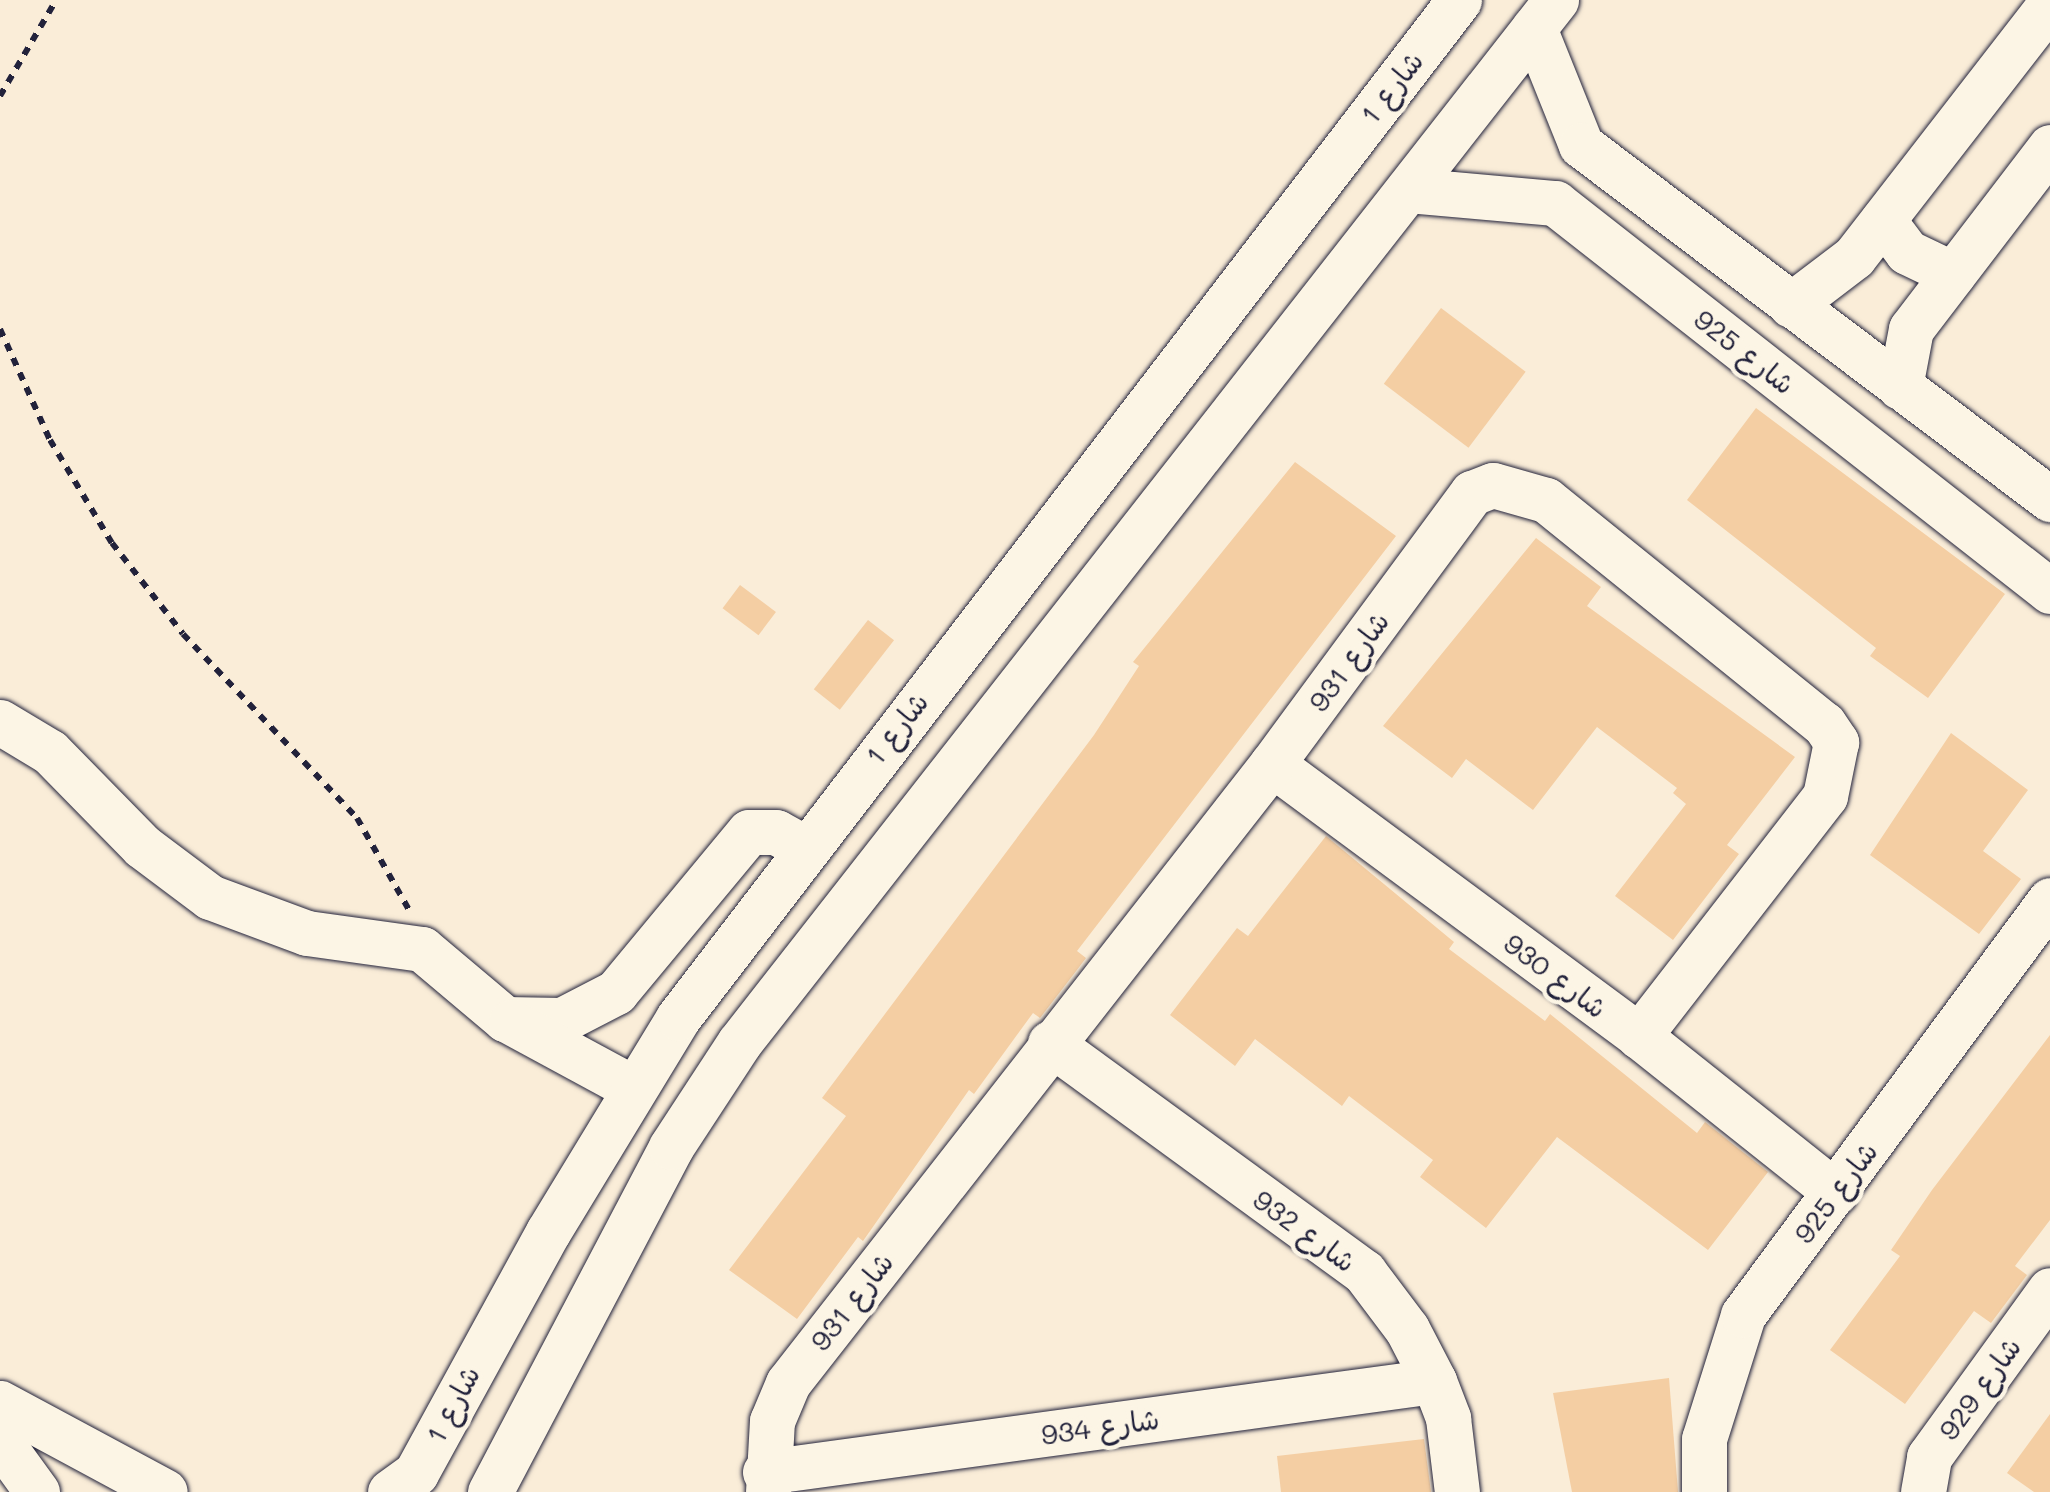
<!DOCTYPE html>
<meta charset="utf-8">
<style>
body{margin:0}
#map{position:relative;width:2050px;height:1492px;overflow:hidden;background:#faedd8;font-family:Mali,"Playpen Sans Arabic",sans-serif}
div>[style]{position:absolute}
.building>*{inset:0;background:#f4cea3;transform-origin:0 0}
.path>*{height:6px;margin-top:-3px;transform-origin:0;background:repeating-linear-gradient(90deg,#22223b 0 8px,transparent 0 16px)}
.roads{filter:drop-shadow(0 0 2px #22223b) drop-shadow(0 0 2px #22223b)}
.minor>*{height:45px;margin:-22.5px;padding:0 22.5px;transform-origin:22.5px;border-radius:22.5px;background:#fcf5e5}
span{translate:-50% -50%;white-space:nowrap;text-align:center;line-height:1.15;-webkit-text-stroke:9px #fcf5e5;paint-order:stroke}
.street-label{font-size:28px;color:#22223b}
</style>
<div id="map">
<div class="building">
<i style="left:1441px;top:308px;width:106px;height:95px;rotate:37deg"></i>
<i style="clip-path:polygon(1756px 408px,2005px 594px,1928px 698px,1870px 656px,1876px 648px,1687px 500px)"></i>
<i style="clip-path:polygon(1295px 462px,1396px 536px,1077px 951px,1086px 958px,1070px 979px,1040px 1018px,1033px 1013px,974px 1094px,969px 1090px,863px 1241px,858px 1237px,797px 1319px,729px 1270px,846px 1116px,822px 1098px,1094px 735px,1139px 666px,1133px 662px)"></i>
<i style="clip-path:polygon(1536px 538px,1601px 587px,1587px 606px,1795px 757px,1727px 845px,1739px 854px,1673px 940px,1615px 896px,1686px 804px,1673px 793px,1677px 788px,1597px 727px,1533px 810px,1466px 759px,1452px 778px,1383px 726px)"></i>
<i style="left:740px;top:585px;width:45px;height:29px;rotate:37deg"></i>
<i style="left:868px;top:620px;width:33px;height:88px;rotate:38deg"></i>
<i style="clip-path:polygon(1951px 733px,2028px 790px,1983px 851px,2021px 879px,1979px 934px,1870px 855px)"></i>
<i style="clip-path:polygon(1326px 836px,1454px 942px,1449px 949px,1545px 1021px,1550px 1014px,1697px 1133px,1705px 1122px,1768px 1172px,1708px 1250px,1557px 1137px,1486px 1228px,1420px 1177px,1433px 1160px,1349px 1096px,1342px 1106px,1255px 1039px,1235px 1066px,1170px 1015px,1237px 928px,1248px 936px)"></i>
<i style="clip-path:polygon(2050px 1035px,2050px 1220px,2015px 1266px,2027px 1275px,1991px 1323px,1974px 1311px,1905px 1404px,1830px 1350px,1900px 1256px,1891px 1250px,1932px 1190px)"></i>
<i style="clip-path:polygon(1669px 1378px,1678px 1492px,1572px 1492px,1553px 1393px)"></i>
<i style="clip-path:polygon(2050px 1414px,2050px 1492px,2034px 1492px,2007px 1473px)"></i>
<i style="clip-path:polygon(1424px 1439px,1431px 1492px,1281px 1492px,1277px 1456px)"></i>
</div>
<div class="path">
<i style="left:0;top:96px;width:111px;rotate:-59.7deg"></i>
<i style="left:0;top:329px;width:122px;rotate:65.8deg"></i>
<i style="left:50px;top:440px;width:120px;rotate:59deg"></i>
<i style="left:112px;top:543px;width:115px;rotate:52deg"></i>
<i style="left:183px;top:634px;width:253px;rotate:46.6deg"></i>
<i style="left:357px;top:818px;width:106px;rotate:60.5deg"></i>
</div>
<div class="roads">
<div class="minor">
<i style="left:1534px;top:28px;width:126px;rotate:68.1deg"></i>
<i style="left:1581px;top:145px;width:588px;rotate:37.05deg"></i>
<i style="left:1408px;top:190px;width:148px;rotate:5.1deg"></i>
<i style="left:1555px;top:203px;width:629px;rotate:38.09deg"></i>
<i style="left:1883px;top:220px;width:40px;rotate:53deg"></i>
<i style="left:1907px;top:252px;width:51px;rotate:25.6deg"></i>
<i style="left:1791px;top:305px;width:79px;rotate:-37.3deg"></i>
<i style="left:1854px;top:257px;width:320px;rotate:-52.2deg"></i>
<i style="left:1900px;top:387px;width:59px;rotate:-79.3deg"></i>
<i style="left:1911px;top:329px;width:229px;rotate:-52.6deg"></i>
<i style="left:0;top:722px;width:58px;rotate:31deg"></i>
<i style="left:50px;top:752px;width:132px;rotate:45.6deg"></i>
<i style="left:142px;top:846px;width:85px;rotate:36.9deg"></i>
<i style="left:210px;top:897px;width:103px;rotate:20.4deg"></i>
<i style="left:307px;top:933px;width:116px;rotate:7.9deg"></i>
<i style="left:422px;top:949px;width:109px;rotate:40.1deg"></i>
<i style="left:505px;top:1019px;width:57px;rotate:1deg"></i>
<i style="left:562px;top:1020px;width:61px;rotate:-27.4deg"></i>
<i style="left:616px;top:992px;width:208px;rotate:-50.3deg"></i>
<i style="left:749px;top:832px;width:27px"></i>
<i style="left:776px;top:832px;width:31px;rotate:29deg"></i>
<i style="left:1272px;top:764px;width:457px;rotate:36.5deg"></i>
<i style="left:1639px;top:1036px;width:251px;rotate:38.5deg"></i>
<i style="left:511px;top:1022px;width:136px;rotate:28.4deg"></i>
<i style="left:1050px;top:1043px;width:389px;rotate:36.1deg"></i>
<i style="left:1364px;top:1272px;width:71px;rotate:53deg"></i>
<i style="left:1407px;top:1329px;width:59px;rotate:62.6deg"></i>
<i style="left:1434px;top:1381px;width:40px;rotate:69deg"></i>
<i style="left:1448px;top:1418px;width:75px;rotate:83.1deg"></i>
<i style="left:0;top:1403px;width:187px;rotate:28.3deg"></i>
<i style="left:0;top:1441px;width:63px;rotate:54deg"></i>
<i style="left:765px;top:1472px;width:675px;rotate:-7.75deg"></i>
<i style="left:390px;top:1492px;width:32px;rotate:-36deg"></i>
<i style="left:416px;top:1473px;width:275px;rotate:-61.3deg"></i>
<i style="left:548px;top:1232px;width:250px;rotate:-58.7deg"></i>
<i style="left:678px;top:1018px;width:1283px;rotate:-52.5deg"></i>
<i style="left:490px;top:1492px;width:390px;rotate:-62.3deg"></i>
<i style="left:671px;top:1147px;width:124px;rotate:-56.8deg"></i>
<i style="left:739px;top:1043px;width:1325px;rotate:-51.93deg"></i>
<i style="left:768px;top:1492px;width:71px;rotate:-86.8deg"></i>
<i style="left:772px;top:1421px;width:41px;rotate:-67.2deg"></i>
<i style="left:788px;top:1383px;width:786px;rotate:-51.98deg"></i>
<i style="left:1272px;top:764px;width:337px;rotate:-53.6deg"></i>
<i style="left:1472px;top:493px;width:22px;rotate:-21deg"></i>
<i style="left:1493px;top:485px;width:55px;rotate:15.8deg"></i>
<i style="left:1546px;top:500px;width:357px;rotate:38.9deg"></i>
<i style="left:1824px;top:724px;width:22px;rotate:56deg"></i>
<i style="left:1836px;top:742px;width:55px;rotate:101.5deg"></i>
<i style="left:1825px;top:796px;width:304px;rotate:127.8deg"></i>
<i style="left:1704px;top:1492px;width:53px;rotate:-90deg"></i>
<i style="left:1704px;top:1439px;width:130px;rotate:-72.5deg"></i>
<i style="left:1743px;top:1315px;width:516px;rotate:-53.51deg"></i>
<i style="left:1923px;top:1492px;width:36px;rotate:-80deg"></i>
<i style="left:1929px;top:1457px;width:206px;rotate:-54.1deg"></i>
</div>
</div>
<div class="street-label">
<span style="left:1391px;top:87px;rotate:-52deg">شارع 1</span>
<span style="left:1745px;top:351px;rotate:38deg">شارع 925</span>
<span style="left:1348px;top:661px;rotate:-54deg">شارع 931</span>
<span style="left:896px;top:728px;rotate:-52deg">شارع 1</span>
<span style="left:1556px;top:975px;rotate:37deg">شارع 930</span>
<span style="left:1835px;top:1192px;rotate:-53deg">شارع 925</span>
<span style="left:1305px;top:1230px;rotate:36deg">شارع 932</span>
<span style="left:851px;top:1301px;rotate:-52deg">شارع 931</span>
<span style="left:1979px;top:1388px;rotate:-54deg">شارع 929</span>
<span style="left:452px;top:1404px;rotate:-62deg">شارع 1</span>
<span style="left:1100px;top:1426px;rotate:-8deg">شارع 934</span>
</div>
</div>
